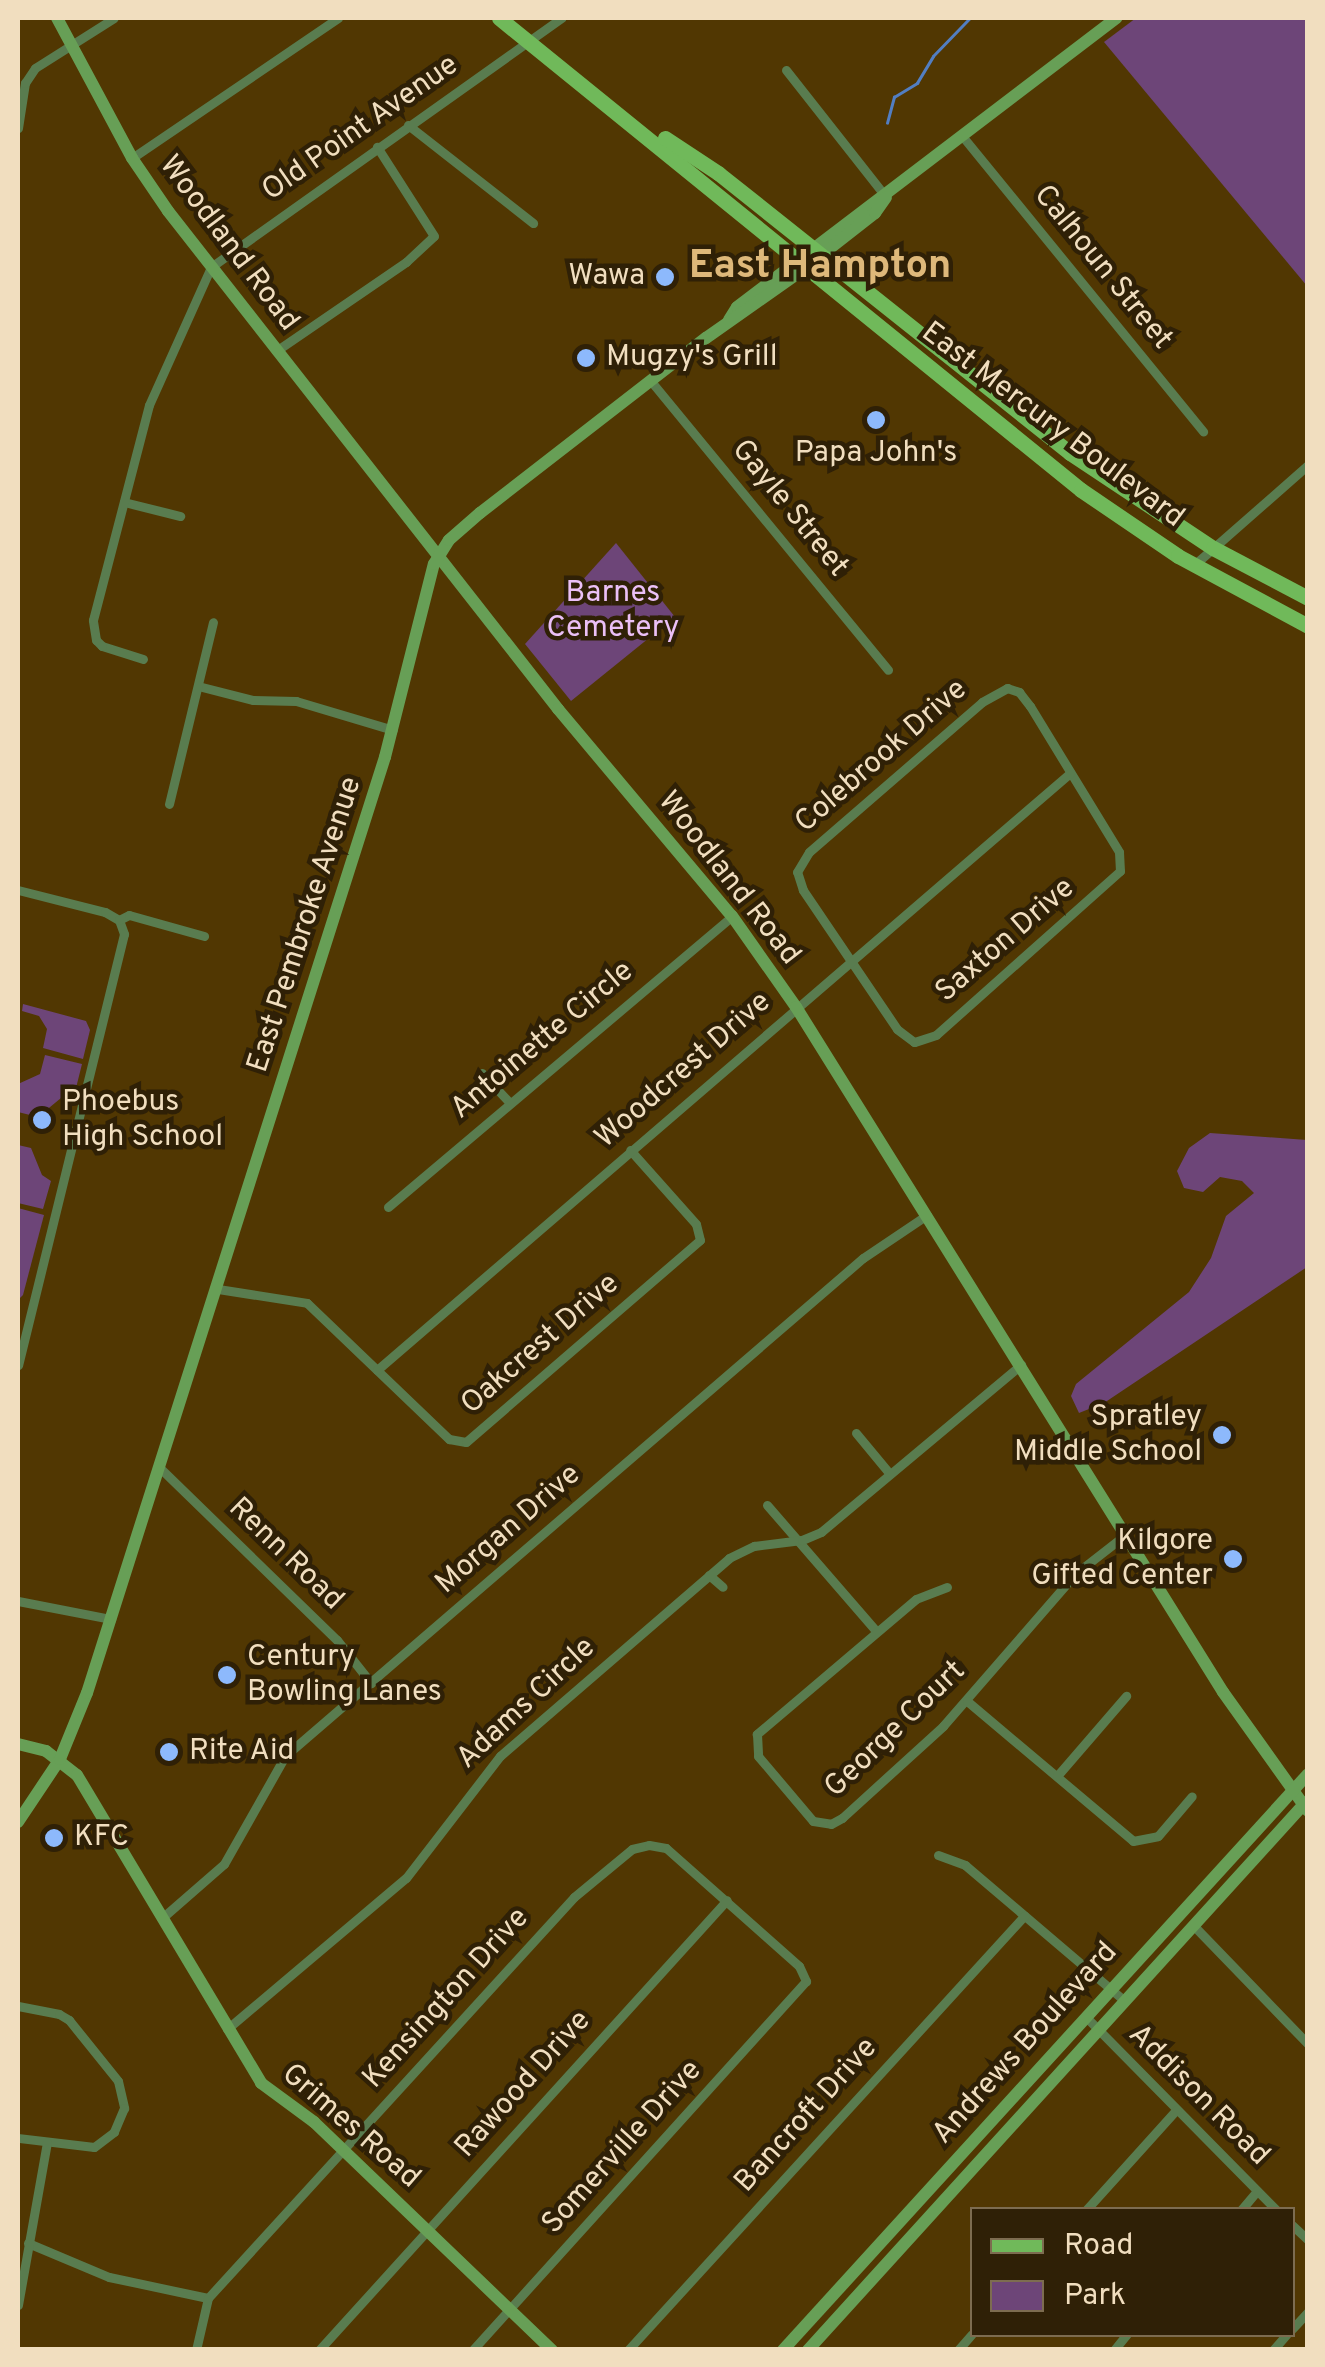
<!DOCTYPE html>
<style>
body{margin:0}
#map{position:relative;width:1325px;height:2367px;overflow:hidden;background:#513702;font-family:Overpass,sans-serif}
div>[style]{position:absolute}
.green>*{inset:0;background:#6d4578}
.stream>*{height:2.5px;margin:-1.25px;padding:0 1.25px;transform-origin:1.25px;border-radius:1.25px;background:#527ec2}
.street>*{height:9px;margin:-4.5px;padding:0 4.5px;transform-origin:4.5px;border-radius:4.5px;background:#597c4f}
.secondary>*{height:12px;margin:-6px;padding:0 6px;transform-origin:6px;border-radius:6px;background:#679f56}
.primary>*{height:15px;margin:-7.5px;padding:0 7.5px;transform-origin:7.5px;border-radius:7.5px;background:#70b95a}
.dots>*{width:28px;height:28px;translate:-50% -50%;box-sizing:border-box;border:5px solid #2f2006;border-radius:50%}
span{translate:-50% -50%;white-space:nowrap;text-align:center;line-height:1.15;-webkit-text-stroke:9px #2f2006;paint-order:stroke}
.street-label{font-size:30px;color:#f1debf}
.poi-label{font-size:30px;color:#f1debf}
.right{translate:-100% -50%;text-align:right}
.left{translate:0 -50%;text-align:left}
.park-label{font-size:30px;color:#ebc0f7}
.district-label{font-size:40px;color:#deb87a;font-weight:700}
.frame{position:absolute;inset:0;border:20px solid #f1debf;pointer-events:none}
.legend{position:absolute;left:970px;top:2207px;width:325px;height:130px;box-sizing:border-box;background:#2f2006;border:2px solid #7d6c50;margin:0;padding:12px 18px;list-style:none;font-size:30px;color:#f1debf}
.legend li{display:flex;align-items:center;gap:20px;height:50px}
.legend b{width:50px;border:2px solid #7d6c50}
</style>
<div id="map">
<div class="green">
<i style="clip-path:polygon(1136px 18px,1307px 18px,1307px 286px,1104px 42px)"></i>
<i style="clip-path:polygon(616px 543px,675px 617px,571px 701px,525px 644px)"></i>
<i style="clip-path:polygon(23px 1004px,86px 1021px,90px 1030px,83px 1059px,43px 1048px,47px 1029px,39px 1016px,22px 1011px)"></i>
<i style="clip-path:polygon(45px 1055px,82px 1064px,74px 1096px,61px 1098px,38px 1117px,18px 1112px,18px 1084px,40px 1074px)"></i>
<i style="clip-path:polygon(1210px 1133px,1307px 1140px,1307px 1267px,1104px 1403px,1079px 1413px,1071px 1396px,1076px 1384px,1189px 1292px,1211px 1258px,1226px 1216px,1254px 1193px,1242px 1181px,1220px 1177px,1203px 1192px,1184px 1188px,1177px 1171px,1189px 1148px)"></i>
<i style="clip-path:polygon(18px 1145px,31px 1148px,42px 1175px,51px 1181px,43px 1209px,18px 1203px)"></i>
<i style="clip-path:polygon(18px 1208px,44px 1215px,23px 1295px,18px 1300px)"></i>
</div>
<div class="stream">
<i style="left:887px;top:123px;width:27px;rotate:-75deg"></i>
<i style="left:894px;top:97px;width:27px;rotate:-31deg"></i>
<i style="left:917px;top:83px;width:31px;rotate:-59deg"></i>
<i style="left:933px;top:56px;width:53px;rotate:-45.8deg"></i>
</div>
<div class="street">
<i style="left:786px;top:70px;width:162px;rotate:51.8deg"></i>
<i style="left:408px;top:125px;width:159px;rotate:38.1deg"></i>
<i style="left:18px;top:128px;width:46px;rotate:-81.2deg"></i>
<i style="left:25px;top:83px;width:18px;rotate:-56deg"></i>
<i style="left:35px;top:68px;width:93px;rotate:-32.3deg"></i>
<i style="left:963px;top:137px;width:380px;rotate:50.8deg"></i>
<i style="left:132px;top:158px;width:249px;rotate:-34.2deg"></i>
<i style="left:276px;top:351px;width:158px;rotate:-34.4deg"></i>
<i style="left:406px;top:262px;width:38px;rotate:-43deg"></i>
<i style="left:434px;top:236px;width:106px;rotate:-122.6deg"></i>
<i style="left:650px;top:380px;width:375px;rotate:50.6deg"></i>
<i style="left:124px;top:502px;width:58px;rotate:14deg"></i>
<i style="left:1194px;top:565px;width:152px;rotate:-41.3deg"></i>
<i style="left:143px;top:659px;width:43px;rotate:-162.4deg"></i>
<i style="left:102px;top:646px;width:8px;rotate:-135deg"></i>
<i style="left:96px;top:640px;width:20px;rotate:-99deg"></i>
<i style="left:93px;top:620px;width:222px;rotate:-75.4deg"></i>
<i style="left:149px;top:405px;width:151px;rotate:-65.8deg"></i>
<i style="left:211px;top:267px;width:430px;rotate:-35.4deg"></i>
<i style="left:198px;top:686px;width:57px;rotate:14.3deg"></i>
<i style="left:253px;top:700px;width:43px;rotate:1.3deg"></i>
<i style="left:296px;top:701px;width:101px;rotate:16.6deg"></i>
<i style="left:1007px;top:688px;width:13px;rotate:18deg"></i>
<i style="left:1019px;top:692px;width:18px;rotate:52deg"></i>
<i style="left:1030px;top:706px;width:171px;rotate:58.6deg"></i>
<i style="left:1119px;top:852px;width:19px;rotate:87deg"></i>
<i style="left:1120px;top:871px;width:246px;rotate:138.3deg"></i>
<i style="left:936px;top:1035px;width:23px;rotate:162deg"></i>
<i style="left:914px;top:1042px;width:21px;rotate:-143deg"></i>
<i style="left:897px;top:1029px;width:168px;rotate:-124.1deg"></i>
<i style="left:803px;top:890px;width:19px;rotate:-108deg"></i>
<i style="left:797px;top:872px;width:23px;rotate:-59deg"></i>
<i style="left:809px;top:852px;width:229px;rotate:-40.9deg"></i>
<i style="left:982px;top:702px;width:29px;rotate:-29deg"></i>
<i style="left:169px;top:804px;width:187px;rotate:-76.4deg"></i>
<i style="left:18px;top:890px;width:90px;rotate:14.2deg"></i>
<i style="left:105px;top:912px;width:16px;rotate:30deg"></i>
<i style="left:119px;top:920px;width:15px;rotate:70deg"></i>
<i style="left:124px;top:934px;width:444px;rotate:103.8deg"></i>
<i style="left:119px;top:920px;width:11px;rotate:-27deg"></i>
<i style="left:129px;top:915px;width:78px;rotate:15.6deg"></i>
<i style="left:482px;top:1073px;width:38px;rotate:47deg"></i>
<i style="left:388px;top:1207px;width:451px;rotate:-40.2deg"></i>
<i style="left:218px;top:1289px;width:90px;rotate:8.9deg"></i>
<i style="left:307px;top:1303px;width:197px;rotate:43.8deg"></i>
<i style="left:449px;top:1439px;width:17px;rotate:10deg"></i>
<i style="left:466px;top:1442px;width:309px;rotate:-40.8deg"></i>
<i style="left:700px;top:1240px;width:16px;rotate:-104deg"></i>
<i style="left:696px;top:1224px;width:99px;rotate:-131.7deg"></i>
<i style="left:377px;top:1370px;width:915px;rotate:-40.74deg"></i>
<i style="left:856px;top:1433px;width:53px;rotate:50.3deg"></i>
<i style="left:160px;top:1468px;width:247px;rotate:44.2deg"></i>
<i style="left:337px;top:1640px;width:55px;rotate:51.7deg"></i>
<i style="left:767px;top:1505px;width:167px;rotate:49.1deg"></i>
<i style="left:709px;top:1575px;width:18px;rotate:41deg"></i>
<i style="left:947px;top:1587px;width:33px;rotate:159deg"></i>
<i style="left:916px;top:1599px;width:209px;rotate:139.7deg"></i>
<i style="left:757px;top:1734px;width:22px;rotate:87deg"></i>
<i style="left:758px;top:1756px;width:85px;rotate:49.8deg"></i>
<i style="left:813px;top:1821px;width:18px;rotate:9deg"></i>
<i style="left:831px;top:1824px;width:13px;rotate:-29deg"></i>
<i style="left:842px;top:1818px;width:137px;rotate:-42.3deg"></i>
<i style="left:943px;top:1726px;width:201px;rotate:-49deg"></i>
<i style="left:1075px;top:1574px;width:63px;rotate:-38deg"></i>
<i style="left:18px;top:1601px;width:95px;rotate:11deg"></i>
<i style="left:967px;top:1701px;width:217px;rotate:40.1deg"></i>
<i style="left:1133px;top:1841px;width:25px;rotate:-11deg"></i>
<i style="left:1158px;top:1836px;width:52px;rotate:-49.6deg"></i>
<i style="left:1057px;top:1776px;width:106px;rotate:-49.2deg"></i>
<i style="left:938px;top:1855px;width:29px;rotate:20deg"></i>
<i style="left:965px;top:1865px;width:210px;rotate:40.4deg"></i>
<i style="left:162px;top:1918px;width:82px;rotate:-41.1deg"></i>
<i style="left:224px;top:1864px;width:124px;rotate:-60.5deg"></i>
<i style="left:285px;top:1756px;width:763px;rotate:-40.75deg"></i>
<i style="left:863px;top:1258px;width:77px;rotate:-33.9deg"></i>
<i style="left:1193px;top:1925px;width:165px;rotate:46deg"></i>
<i style="left:18px;top:2006px;width:42px;rotate:11deg"></i>
<i style="left:59px;top:2014px;width:12px;rotate:31deg"></i>
<i style="left:69px;top:2020px;width:78px;rotate:51.2deg"></i>
<i style="left:118px;top:2081px;width:28px;rotate:77deg"></i>
<i style="left:124px;top:2108px;width:26px;rotate:113deg"></i>
<i style="left:114px;top:2132px;width:25px;rotate:143deg"></i>
<i style="left:94px;top:2147px;width:77px;rotate:-173.2deg"></i>
<i style="left:1086px;top:2017px;width:271px;rotate:45.4deg"></i>
<i style="left:227px;top:2029px;width:234px;rotate:-40.2deg"></i>
<i style="left:406px;top:1878px;width:154px;rotate:-52.4deg"></i>
<i style="left:500px;top:1756px;width:303px;rotate:-40.8deg"></i>
<i style="left:729px;top:1558px;width:28px;rotate:-26deg"></i>
<i style="left:754px;top:1546px;width:48px;rotate:-7.1deg"></i>
<i style="left:802px;top:1540px;width:21px;rotate:-23deg"></i>
<i style="left:821px;top:1532px;width:261px;rotate:-39.9deg"></i>
<i style="left:1086px;top:2210px;width:135px;rotate:-48deg"></i>
<i style="left:1241px;top:2210px;width:25px;rotate:-50deg"></i>
<i style="left:1292px;top:2225px;width:22px;rotate:43deg"></i>
<i style="left:28px;top:2243px;width:88px;rotate:22.8deg"></i>
<i style="left:109px;top:2277px;width:101px;rotate:12deg"></i>
<i style="left:18px;top:2305px;width:165px;rotate:-79.9deg"></i>
<i style="left:1292px;top:2329px;width:23px;rotate:-47deg"></i>
<i style="left:196px;top:2350px;width:53px;rotate:-77deg"></i>
<i style="left:208px;top:2298px;width:543px;rotate:-47.61deg"></i>
<i style="left:574px;top:1897px;width:75px;rotate:-39.6deg"></i>
<i style="left:632px;top:1849px;width:17px;rotate:-13deg"></i>
<i style="left:649px;top:1845px;width:17px;rotate:10deg"></i>
<i style="left:666px;top:1848px;width:178px;rotate:41.6deg"></i>
<i style="left:799px;top:1966px;width:17px;rotate:65deg"></i>
<i style="left:806px;top:1981px;width:497px;rotate:132.1deg"></i>
<i style="left:319px;top:2350px;width:607px;rotate:-47.8deg"></i>
<i style="left:628px;top:2350px;width:588px;rotate:-47.62deg"></i>
<i style="left:958px;top:2350px;width:21px;rotate:-49deg"></i>
<i style="left:1114px;top:2350px;width:21px;rotate:-51deg"></i>
<i style="left:1273px;top:2350px;width:21px;rotate:-49deg"></i>
</div>
<div class="secondary">
<i style="left:57px;top:18px;width:159px;rotate:61.8deg"></i>
<i style="left:132px;top:158px;width:64px;rotate:55.8deg"></i>
<i style="left:168px;top:211px;width:633px;rotate:51.93deg"></i>
<i style="left:558px;top:709px;width:270px;rotate:50deg"></i>
<i style="left:732px;top:916px;width:111px;rotate:54.9deg"></i>
<i style="left:796px;top:1007px;width:807px;rotate:58.06deg"></i>
<i style="left:1223px;top:1692px;width:146px;rotate:54.5deg"></i>
<i style="left:729px;top:320px;width:15px;rotate:-58deg"></i>
<i style="left:737px;top:307px;width:477px;rotate:-37.3deg"></i>
<i style="left:18px;top:1744px;width:29px;rotate:14deg"></i>
<i style="left:46px;top:1751px;width:39px;rotate:38deg"></i>
<i style="left:77px;top:1775px;width:359px;rotate:59.1deg"></i>
<i style="left:261px;top:2083px;width:66px;rotate:36.3deg"></i>
<i style="left:314px;top:2122px;width:330px;rotate:43.8deg"></i>
<i style="left:18px;top:1822px;width:76px;rotate:-56.3deg"></i>
<i style="left:60px;top:1759px;width:71px;rotate:-67.8deg"></i>
<i style="left:87px;top:1693px;width:982px;rotate:-72.34deg"></i>
<i style="left:385px;top:757px;width:199px;rotate:-75.8deg"></i>
<i style="left:434px;top:564px;width:28px;rotate:-58deg"></i>
<i style="left:449px;top:540px;width:41px;rotate:-41.1deg"></i>
<i style="left:480px;top:513px;width:286px;rotate:-37.8deg"></i>
<i style="left:706px;top:338px;width:111px;rotate:-35.1deg"></i>
<i style="left:797px;top:274px;width:99px;rotate:-38deg"></i>
<i style="left:875px;top:213px;width:19px;rotate:-55deg"></i>
<i style="left:783px;top:2350px;width:779px;rotate:-47.65deg"></i>
<i style="left:808px;top:2350px;width:740px;rotate:-47.74deg"></i>
</div>
<div class="primary">
<i style="left:499px;top:18px;width:749px;rotate:39.04deg"></i>
<i style="left:1081px;top:490px;width:117px;rotate:34.2deg"></i>
<i style="left:1178px;top:556px;width:148px;rotate:28.3deg"></i>
<i style="left:665px;top:138px;width:64px;rotate:33.4deg"></i>
<i style="left:718px;top:173px;width:450px;rotate:38.5deg"></i>
<i style="left:1070px;top:453px;width:172px;rotate:33.6deg"></i>
<i style="left:1213px;top:548px;width:107px;rotate:27.8deg"></i>
</div>
<div class="dots">
<i style="left:665px;top:277px;background:#8db9fc"></i>
<i style="left:586px;top:358px;background:#8db9fc"></i>
<i style="left:876px;top:420px;background:#8db9fc"></i>
<i style="left:42px;top:1120px;background:#8db9fc"></i>
<i style="left:1222px;top:1435px;background:#8db9fc"></i>
<i style="left:1233px;top:1559px;background:#8db9fc"></i>
<i style="left:227px;top:1675px;background:#8db9fc"></i>
<i style="left:169px;top:1752px;background:#8db9fc"></i>
<i style="left:54px;top:1838px;background:#8db9fc"></i>
</div>
<div class="street-label">
<span style="left:361px;top:129px;rotate:-35deg">Old Point Avenue</span>
<span style="left:228px;top:244px;rotate:53deg">Woodland Road</span>
<span style="left:1102px;top:268px;rotate:51deg">Calhoun Street</span>
<span style="left:1052px;top:426px;rotate:37deg">East Mercury Boulevard</span>
<span style="left:789px;top:509px;rotate:51deg">Gayle Street</span>
<span style="left:882px;top:757px;rotate:-41deg">Colebrook Drive</span>
<span style="left:728px;top:879px;rotate:52deg">Woodland Road</span>
<span style="left:306px;top:925px;rotate:-72deg">East Pembroke Avenue</span>
<span style="left:1006px;top:941px;rotate:-41deg">Saxton Drive</span>
<span style="left:543px;top:1041px;rotate:-40deg">Antoinette Circle</span>
<span style="left:684px;top:1071px;rotate:-41deg">Woodcrest Drive</span>
<span style="left:541px;top:1345px;rotate:-41deg">Oakcrest Drive</span>
<span style="left:509px;top:1530px;rotate:-41deg">Morgan Drive</span>
<span style="left:285px;top:1555px;rotate:44deg">Renn Road</span>
<span style="left:527px;top:1704px;rotate:-43deg">Adams Circle</span>
<span style="left:896px;top:1730px;rotate:-44deg">George Court</span>
<span style="left:447px;top:1999px;rotate:-48deg">Kensington Drive</span>
<span style="left:1026px;top:2044px;rotate:-48deg">Andrews Boulevard</span>
<span style="left:524px;top:2085px;rotate:-48deg">Rawood Drive</span>
<span style="left:1198px;top:2096px;rotate:45deg">Addison Road</span>
<span style="left:807px;top:2116px;rotate:-48deg">Bancroft Drive</span>
<span style="left:350px;top:2127px;rotate:41deg">Grimes Road</span>
<span style="left:623px;top:2148px;rotate:-48deg">Somerville Drive</span>
</div>
<div class="poi-label">
<span class="right" style="left:645px;top:277px">Wawa</span>
<span class="left" style="left:606px;top:358px">Mugzy's Grill</span>
<span style="left:876px;top:454px">Papa John's</span>
<span class="left" style="left:62px;top:1120px">Phoebus<br>High School</span>
<span class="right" style="left:1202px;top:1435px">Spratley<br>Middle School</span>
<span class="right" style="left:1213px;top:1559px">Kilgore<br>Gifted Center</span>
<span class="left" style="left:247px;top:1675px">Century<br>Bowling Lanes</span>
<span class="left" style="left:189px;top:1752px">Rite Aid</span>
<span class="left" style="left:74px;top:1838px">KFC</span>
</div>
<div class="park-label">
<span style="left:613px;top:611px">Barnes<br>Cemetery</span>
</div>
<div class="district-label">
<span style="left:820px;top:267px">East Hampton</span>
</div>
<div class="frame"></div>
<ul class="legend">
<li><b style="height:12px;background:#70b95a"></b>Road</li>
<li><b style="height:28px;background:#6d4578"></b>Park</li>
</ul>
</div>
